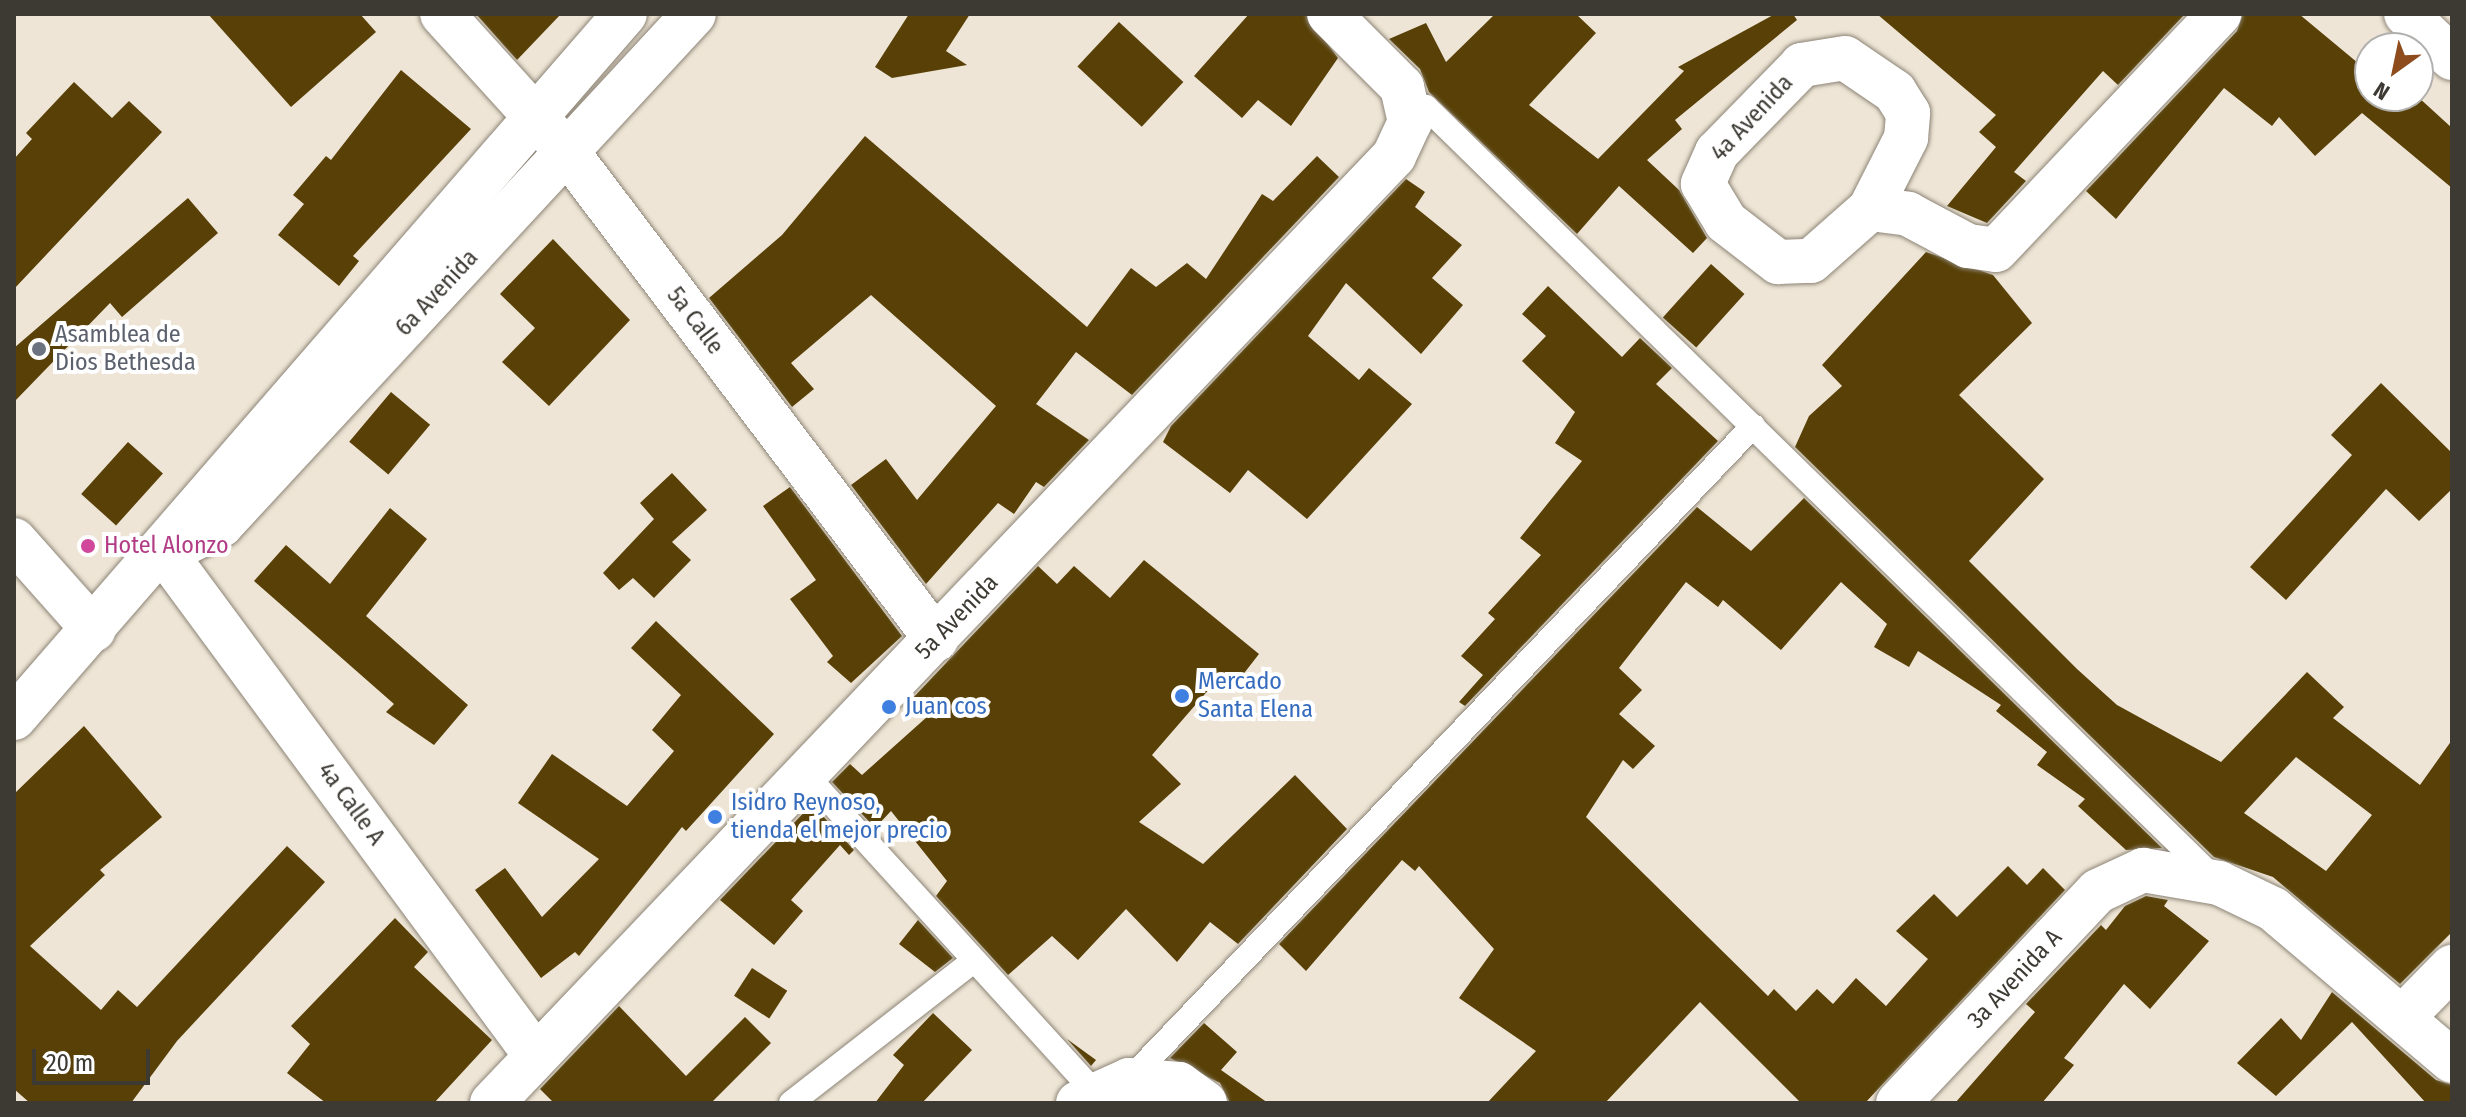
<!DOCTYPE html>
<style>
body{margin:0}
#map{position:relative;width:2466px;height:1117px;overflow:hidden;background:#eee5d6;font-family:"Fira Sans Condensed",sans-serif}
div>[style]{position:absolute}
.building>*{inset:0;background:#584006;transform-origin:0 0}
.roads{filter:drop-shadow(0 0 2px #8c8476) drop-shadow(0 0 2px #8c8476)}
.lane>*{height:24px;margin:-12px;padding:0 12px;transform-origin:12px;border-radius:12px;background:#fff}
.street>*{height:44px;margin:-22px;padding:0 22px;transform-origin:22px;border-radius:22px;background:#fff}
.secondary>*{height:44px;margin:-22px;padding:0 22px;transform-origin:22px;border-radius:22px;background:#fff}
.dots>*{width:22px;height:22px;translate:-50% -50%;box-sizing:border-box;border:4px solid #fff;border-radius:50%}
span{translate:-50% -50%;white-space:nowrap;text-align:center;line-height:1.15;-webkit-text-stroke:8px #fff;paint-order:stroke}
.street-label{font-size:24px;color:#3d3a34}
.worship-label{font-size:24px;color:#5b616d}
.left{translate:0 -50%;text-align:left}
.hotel-label{font-size:24px;color:#b23c85}
.shop-label{font-size:24px;color:#366cbe}
.frame{position:absolute;inset:0;border:16px solid #3d3a34;pointer-events:none}
.north{position:absolute;left:2354px;top:32px;width:80px;height:80px;box-sizing:border-box;background:#fff;border:2px solid #b1b0ae;border-radius:50%;rotate:213deg;font-size:22px;font-weight:700;line-height:32px;text-align:center;color:#3d3a34}
.north::after{content:'';display:block;margin:auto;width:28px;height:36px;background:#8e4b1c;clip-path:polygon(50% 0,100% 100%,50% 72%,0 100%)}
.scale{position:absolute;left:32px;top:1049px;width:118px;height:36px;box-sizing:border-box;border:4px solid #3d3a34;border-top:0;padding-left:10px;font-size:24px;line-height:28px;white-space:nowrap;color:#3d3a34;-webkit-text-stroke:6px #fff;paint-order:stroke}
</style>
<div id="map">
<div class="building">
<i style="clip-path:polygon(208px 14px,360px 14px,376px 32px,291px 107px)"></i>
<i style="clip-path:polygon(476px 14px,561px 14px,517px 60px)"></i>
<i style="clip-path:polygon(909px 14px,970px 14px,946px 51px,967px 65px,892px 78px,875px 67px)"></i>
<i style="clip-path:polygon(1249px 14px,1305px 14px,1338px 58px,1291px 126px,1258px 100px,1242px 118px,1194px 76px)"></i>
<i style="clip-path:polygon(1495px 14px,1576px 14px,1596px 33px,1529px 105px,1598px 159px,1684px 71px,1678px 67px,1775px 14px,1793px 14px,1797px 20px,1675px 120px,1682px 129px,1647px 160px,1679px 190px,1707px 238px,1693px 253px,1619px 186px,1577px 234px,1429px 92px,1420px 69px,1389px 39px,1426px 23px,1446px 62px)"></i>
<i style="clip-path:polygon(1877px 14px,2185px 14px,2118px 85px,2103px 71px,2014px 172px,2026px 181px,1987px 223px,1947px 206px,1996px 147px,1979px 132px,1996px 115px)"></i>
<i style="clip-path:polygon(2243px 14px,2299px 14px,2370px 73px,2370px 96px,2417px 96px,2452px 128px,2452px 188px,2362px 113px,2315px 156px,2279px 117px,2272px 126px,2224px 88px,2116px 219px,2086px 191px,2237px 31px)"></i>
<i style="left:1119px;top:22px;width:88px;height:61px;rotate:43deg"></i>
<i style="clip-path:polygon(401px 70px,471px 129px,353px 256px,359px 261px,339px 286px,278px 235px,304px 204px,293px 195px,326px 156px,331px 160px)"></i>
<i style="clip-path:polygon(74px 82px,112px 118px,129px 101px,162px 132px,14px 289px,14px 159px,32px 139px,26px 133px)"></i>
<i style="clip-path:polygon(865px 136px,1087px 327px,1131px 268px,1156px 287px,1187px 263px,1206px 279px,1262px 194px,1273px 201px,1317px 156px,1339px 177px,1132px 395px,1076px 352px,1036px 404px,1089px 440px,1044px 487px,1036px 482px,1014px 514px,998px 503px,926px 584px,851px 485px,886px 459px,917px 500px,996px 406px,871px 295px,791px 363px,814px 389px,792px 407px,709px 298px,782px 235px)"></i>
<i style="clip-path:polygon(1406px 179px,1425px 192px,1415px 207px,1462px 245px,1432px 278px,1463px 305px,1421px 354px,1346px 283px,1308px 336px,1359px 380px,1369px 368px,1412px 404px,1307px 519px,1248px 470px,1230px 493px,1163px 442px,1171px 426px)"></i>
<i style="clip-path:polygon(188px 198px,218px 233px,122px 317px,110px 303px,14px 402px,14px 348px)"></i>
<i style="clip-path:polygon(553px 239px,630px 320px,549px 406px,502px 362px,535px 328px,500px 294px)"></i>
<i style="clip-path:polygon(evenodd,1926px 252px,1993px 275px,2032px 323px,1959px 395px,2044px 479px,1969px 561px,2077px 669px,2117px 705px,2221px 762px,2307px 672px,2344px 707px,2333px 718px,2420px 785px,2452px 740px,2452px 932px,2400px 984px,2273px 877px,2214px 857px,1795px 447px,1809px 416px,1842px 386px,1822px 365px,1926px 252px,2296px 757px,2372px 815px,2326px 871px,2244px 813px,2296px 757px)"></i>
<i style="left:1711px;top:264px;width:45px;height:72px;rotate:42deg"></i>
<i style="clip-path:polygon(1548px 286px,1622px 357px,1640px 338px,1672px 368px,1656px 384px,1718px 441px,1465px 706px,1459px 702px,1483px 675px,1461px 656px,1495px 619px,1488px 613px,1541px 555px,1520px 538px,1582px 461px,1555px 443px,1575px 412px,1522px 361px,1546px 336px,1522px 314px)"></i>
<i style="clip-path:polygon(2381px 383px,2452px 453px,2452px 489px,2419px 521px,2386px 489px,2286px 600px,2250px 567px,2352px 455px,2331px 435px)"></i>
<i style="left:391px;top:392px;width:51px;height:65px;rotate:40deg"></i>
<i style="left:128px;top:442px;width:47px;height:70px;rotate:42deg"></i>
<i style="clip-path:polygon(672px 473px,707px 510px,672px 542px,691px 560px,654px 598px,633px 578px,619px 590px,603px 573px,654px 519px,640px 503px)"></i>
<i style="clip-path:polygon(790px 487px,902px 636px,851px 683px,827px 662px,833px 656px,790px 599px,816px 580px,763px 506px)"></i>
<i style="clip-path:polygon(1804px 498px,2162px 848px,2126px 850px,2078px 806px,2085px 799px,2037px 765px,2047px 752px,1996px 711px,2001px 705px,1918px 651px,1909px 667px,1874px 647px,1887px 624px,1841px 582px,1781px 650px,1723px 600px,1718px 607px,1686px 582px,1619px 668px,1642px 690px,1619px 714px,1655px 746px,1633px 769px,1623px 760px,1586px 817px,1768px 996px,1774px 989px,1796px 1011px,1817px 989px,1833px 1004px,1856px 978px,1886px 1006px,1928px 959px,1896px 931px,1934px 894px,1957px 917px,2008px 866px,2027px 885px,2043px 868px,2065px 890px,1865px 1103px,1801px 1103px,1700px 1002px,1605px 1103px,1487px 1103px,1536px 1051px,1459px 998px,1494px 949px,1419px 866px,1415px 871px,1402px 860px,1306px 971px,1279px 944px,1697px 507px,1751px 551px)"></i>
<i style="clip-path:polygon(390px 508px,427px 539px,366px 616px,468px 705px,434px 745px,386px 712px,394px 704px,254px 581px,286px 545px,330px 584px)"></i>
<i style="clip-path:polygon(1144px 560px,1259px 654px,1231px 690px,1217px 680px,1152px 755px,1181px 784px,1139px 822px,1203px 864px,1295px 775px,1347px 829px,1238px 944px,1210px 922px,1177px 962px,1126px 909px,1078px 960px,1052px 936px,1008px 975px,936px 896px,947px 881px,891px 811px,875px 828px,832px 782px,850px 764px,862px 775px,928px 716px,910px 701px,1038px 566px,1057px 584px,1074px 566px,1110px 598px)"></i>
<i style="clip-path:polygon(656px 621px,774px 734px,686px 831px,682px 827px,579px 956px,575px 952px,541px 978px,475px 890px,505px 868px,542px 917px,599px 859px,518px 803px,552px 754px,627px 806px,674px 751px,652px 730px,681px 695px,631px 648px)"></i>
<i style="clip-path:polygon(84px 726px,162px 817px,100px 870px,105px 875px,30px 946px,101px 1010px,118px 990px,137px 1007px,287px 846px,325px 882px,177px 1041px,131px 1103px,30px 1103px,14px 1089px,14px 794px)"></i>
<i style="clip-path:polygon(812px 804px,854px 850px,849px 855px,840px 845px,791px 900px,803px 911px,774px 945px,720px 900px)"></i>
<i style="clip-path:polygon(2146px 896px,2168px 900px,2164px 906px,2209px 941px,2150px 1009px,2124px 984px,2064px 1058px,2074px 1065px,2042px 1103px,1955px 1103px,2035px 1012px,2026px 1004px,2101px 925px,2106px 930px,2125px 906px)"></i>
<i style="clip-path:polygon(395px 918px,428px 952px,414px 967px,492px 1040px,434px 1103px,326px 1103px,287px 1073px,310px 1044px,291px 1026px)"></i>
<i style="clip-path:polygon(918px 920px,953px 958px,935px 972px,899px 944px)"></i>
<i style="left:752px;top:968px;width:42px;height:33px;rotate:33deg"></i>
<i style="clip-path:polygon(2332px 992px,2436px 1080px,2452px 1085px,2452px 1103px,2426px 1103px,2352px 1022px,2276px 1096px,2237px 1063px,2281px 1018px,2301px 1040px)"></i>
<i style="clip-path:polygon(619px 1006px,686px 1076px,745px 1017px,771px 1043px,711px 1103px,554px 1103px,540px 1089px)"></i>
<i style="clip-path:polygon(933px 1013px,972px 1050px,922px 1103px,875px 1103px,904px 1065px,893px 1055px)"></i>
<i style="clip-path:polygon(1204px 1023px,1237px 1052px,1221px 1070px,1268px 1103px,1230px 1103px,1220px 1083px,1170px 1058px)"></i>
<i style="clip-path:polygon(1067px 1039px,1096px 1060px,1091px 1066px)"></i>
</div>
<div class="roads">
<div class="lane">
<i style="left:1405px;top:103px;width:21px;rotate:11deg"></i>
<i style="left:1426px;top:107px;width:1102px;rotate:44.38deg"></i>
<i style="left:806px;top:775px;width:426px;rotate:47.7deg"></i>
<i style="left:1129px;top:1080px;width:904px;rotate:-46.34deg"></i>
<i style="left:791px;top:1103px;width:229px;rotate:-37.9deg"></i>
</div>
<div class="street">
<i style="left:442px;top:14px;width:188px;rotate:47.8deg"></i>
<i style="left:568px;top:153px;width:610px;rotate:52.87deg"></i>
<i style="left:2406px;top:14px;width:64px;rotate:43.7deg"></i>
<i style="left:1870px;top:209px;width:80px;rotate:-63.1deg"></i>
<i style="left:1906px;top:138px;width:25px;rotate:-85deg"></i>
<i style="left:1908px;top:113px;width:25px;rotate:-122deg"></i>
<i style="left:1895px;top:92px;width:60px;rotate:-145.8deg"></i>
<i style="left:1845px;top:58px;width:44px;rotate:170.8deg"></i>
<i style="left:1802px;top:65px;width:122px;rotate:134.3deg"></i>
<i style="left:1717px;top:152px;width:35px;rotate:114deg"></i>
<i style="left:1703px;top:184px;width:44px;rotate:58.8deg"></i>
<i style="left:1726px;top:222px;width:66px;rotate:37.6deg"></i>
<i style="left:1778px;top:262px;width:33px;rotate:-2deg"></i>
<i style="left:1811px;top:261px;width:79px;rotate:-41.4deg"></i>
<i style="left:1870px;top:209px;width:38px;rotate:7deg"></i>
<i style="left:1908px;top:214px;width:68px;rotate:28.1deg"></i>
<i style="left:1968px;top:246px;width:28px;rotate:8deg"></i>
<i style="left:1996px;top:250px;width:325px;rotate:-46.6deg"></i>
<i style="left:14px;top:540px;width:120px;rotate:48.4deg"></i>
<i style="left:165px;top:553px;width:625px;rotate:53.59deg"></i>
<i style="left:2404px;top:1016px;width:69px;rotate:-45.6deg"></i>
<i style="left:492px;top:1103px;width:1308px;rotate:-46.39deg"></i>
<i style="left:1394px;top:156px;width:38px;rotate:-65deg"></i>
<i style="left:1410px;top:122px;width:36px;rotate:-103deg"></i>
<i style="left:1402px;top:87px;width:103px;rotate:-135deg"></i>
<i style="left:1078px;top:1103px;width:56px;rotate:-24.3deg"></i>
<i style="left:1129px;top:1080px;width:50px;rotate:4.6deg"></i>
<i style="left:1179px;top:1084px;width:32px;rotate:36deg"></i>
<i style="left:1898px;top:1103px;width:291px;rotate:-46.7deg"></i>
<i style="left:2098px;top:891px;width:50px;rotate:-25deg"></i>
<i style="left:2143px;top:870px;width:77px;rotate:9.7deg"></i>
<i style="left:2219px;top:883px;width:60px;rotate:25.7deg"></i>
<i style="left:2273px;top:909px;width:235px;rotate:40.3deg"></i>
</div>
<div class="secondary">
<i style="left:165px;top:553px;width:63px;rotate:-26.6deg"></i>
<i style="left:221px;top:525px;width:696px;rotate:-47.21deg"></i>
<i style="left:14px;top:718px;width:932px;rotate:-49.05deg"></i>
</div>
</div>
<div class="dots">
<i style="left:39px;top:349px;background:#6b7280"></i>
<i style="left:88px;top:546px;background:#d1479c"></i>
<i style="left:1182px;top:696px;background:#3f7fe0"></i>
<i style="left:889px;top:707px;background:#3f7fe0"></i>
<i style="left:715px;top:817px;background:#3f7fe0"></i>
</div>
<div class="street-label">
<span style="left:1752px;top:118px;rotate:-47deg">4a Avenida</span>
<span style="left:437px;top:293px;rotate:-47deg">6a Avenida</span>
<span style="left:695px;top:321px;rotate:53deg">5a Calle</span>
<span style="left:957px;top:617px;rotate:-46deg">5a Avenida</span>
<span style="left:351px;top:804px;rotate:54deg">4a Calle A</span>
<span style="left:2015px;top:979px;rotate:-47deg">3a Avenida A</span>
</div>
<div class="worship-label">
<span class="left" style="left:55px;top:349px">Asamblea de<br>Dios Bethesda</span>
</div>
<div class="hotel-label">
<span class="left" style="left:104px;top:546px">Hotel Alonzo</span>
</div>
<div class="shop-label">
<span class="left" style="left:1198px;top:696px">Mercado<br>Santa Elena</span>
<span class="left" style="left:905px;top:707px">Juan cos</span>
<span class="left" style="left:731px;top:817px">Isidro Reynoso,<br>tienda el mejor precio</span>
</div>
<div class="frame"></div>
<div class="north">N</div>
<div class="scale">20 m</div>
</div>
